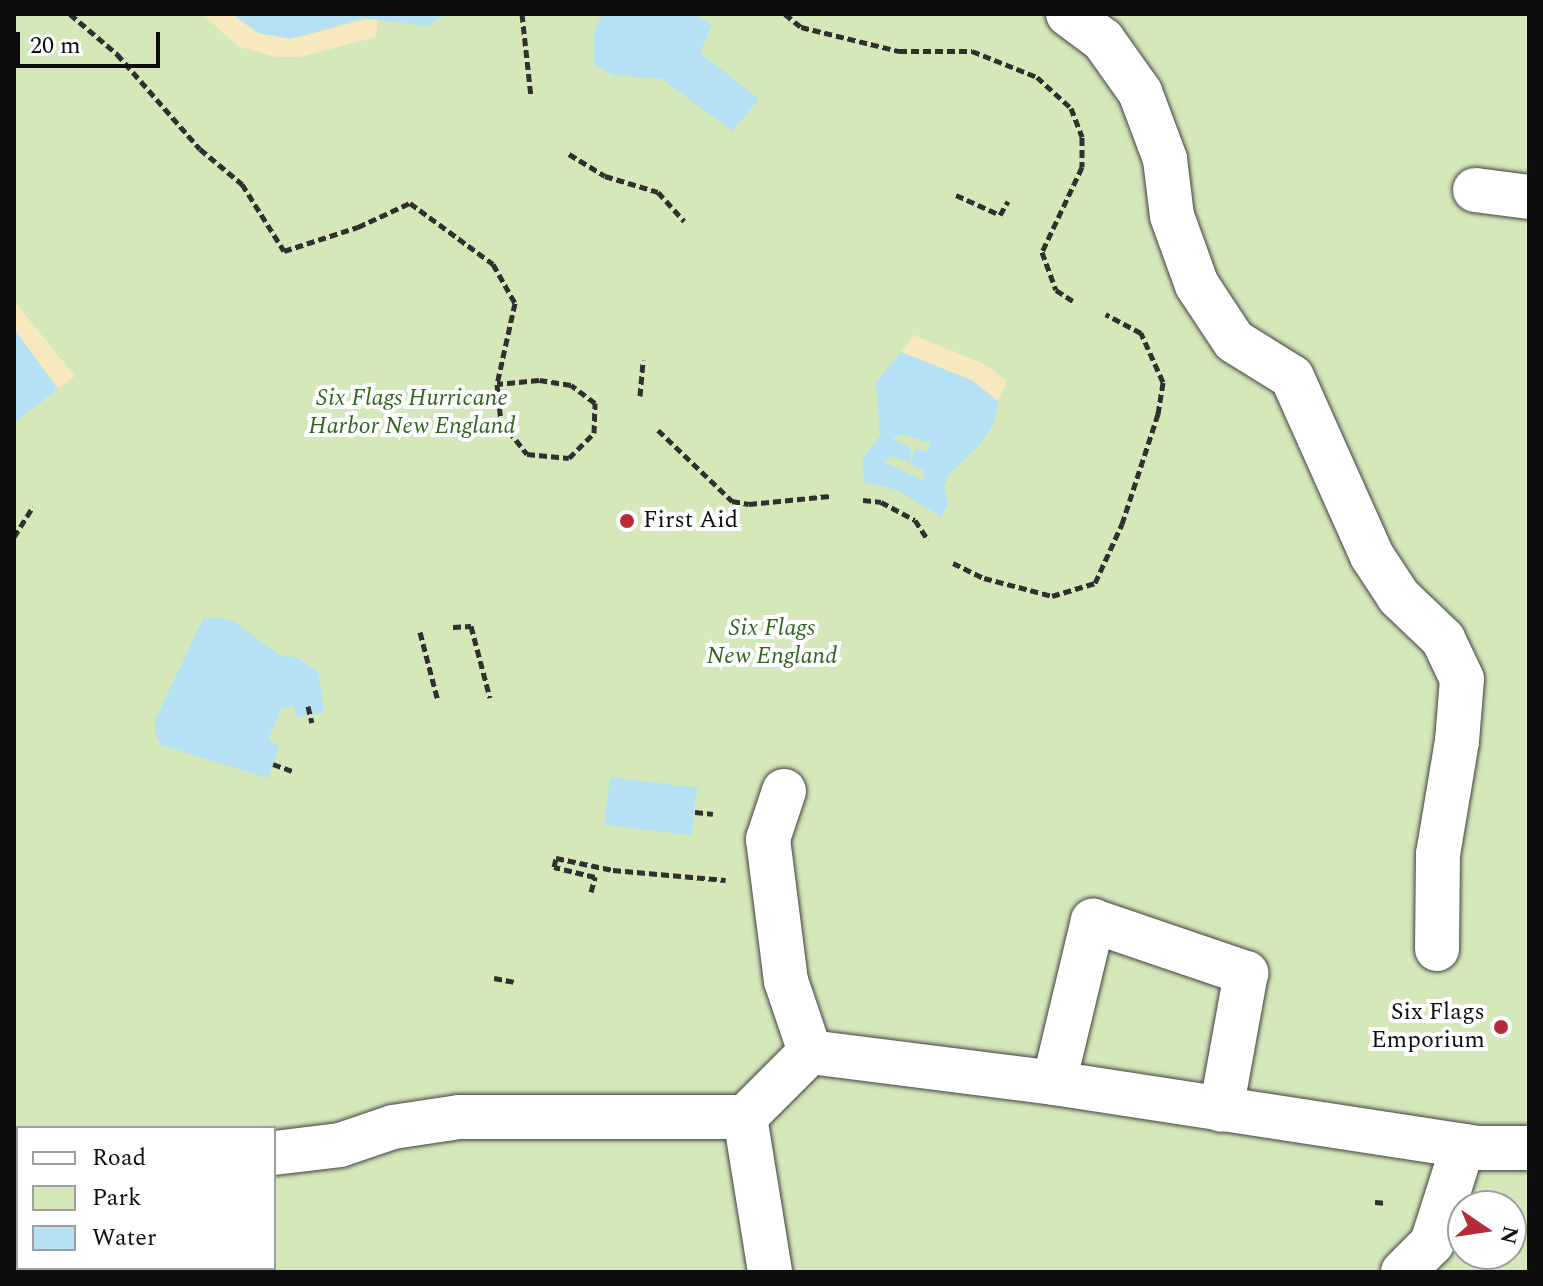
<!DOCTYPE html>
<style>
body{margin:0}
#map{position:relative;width:1543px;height:1286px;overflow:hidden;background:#fefbef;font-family:Spectral,serif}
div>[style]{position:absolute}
.green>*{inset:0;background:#d4e8ba}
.sand>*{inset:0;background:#f8e8bd}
.water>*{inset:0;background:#b6e0f4;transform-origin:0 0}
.path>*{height:5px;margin-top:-2.5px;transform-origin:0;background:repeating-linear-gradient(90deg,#303030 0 8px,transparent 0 12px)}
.roads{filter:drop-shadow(0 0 2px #414141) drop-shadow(0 0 2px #414141)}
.minor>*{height:44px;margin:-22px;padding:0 22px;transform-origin:22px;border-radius:22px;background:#fff}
.dots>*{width:22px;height:22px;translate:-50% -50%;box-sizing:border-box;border:4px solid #fff;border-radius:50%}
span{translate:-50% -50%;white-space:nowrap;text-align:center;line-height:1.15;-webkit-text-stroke:8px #fff;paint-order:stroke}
.park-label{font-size:24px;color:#316420;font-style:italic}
.poi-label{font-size:24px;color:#0e0e0e}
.left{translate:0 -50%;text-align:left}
.right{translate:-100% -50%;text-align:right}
.frame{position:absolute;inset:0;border:16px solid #0e0e0e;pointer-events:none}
.legend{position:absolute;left:16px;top:1126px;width:260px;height:144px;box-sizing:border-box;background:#fff;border:2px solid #9f9f9f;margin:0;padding:10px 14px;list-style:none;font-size:24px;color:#0e0e0e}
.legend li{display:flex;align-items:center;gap:16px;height:40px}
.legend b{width:40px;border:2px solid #9f9f9f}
.north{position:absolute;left:1447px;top:1190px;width:80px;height:80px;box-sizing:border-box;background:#fff;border:2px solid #9f9f9f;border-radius:50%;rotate:103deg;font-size:22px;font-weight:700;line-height:32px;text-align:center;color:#0e0e0e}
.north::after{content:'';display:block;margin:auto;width:28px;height:36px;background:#b92a38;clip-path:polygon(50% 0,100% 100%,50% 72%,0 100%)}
.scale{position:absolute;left:16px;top:32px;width:144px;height:36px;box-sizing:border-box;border:4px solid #0e0e0e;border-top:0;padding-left:10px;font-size:24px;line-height:28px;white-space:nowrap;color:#0e0e0e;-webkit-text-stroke:6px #fff;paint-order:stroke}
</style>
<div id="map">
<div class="green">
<i style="clip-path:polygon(evenodd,14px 14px,1529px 14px,1529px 1272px,14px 1272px,14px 14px,18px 1128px,274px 1128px,274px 1268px,18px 1268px,18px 1128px,14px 14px,1463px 1206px,1511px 1206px,1511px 1254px,1463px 1254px,1463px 1206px)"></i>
</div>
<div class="sand">
<i style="clip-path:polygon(202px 14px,232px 14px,258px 33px,305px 36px,378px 16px,376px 37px,300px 57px,275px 57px,238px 46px)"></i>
<i style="clip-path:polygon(14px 301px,75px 376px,58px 389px,14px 329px)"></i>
<i style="clip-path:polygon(914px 335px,986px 365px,1007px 381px,998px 401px,971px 380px,901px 352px)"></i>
</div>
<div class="water">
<i style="clip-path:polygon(232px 14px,422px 15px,447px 14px,427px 26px,362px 18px,291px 39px,258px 33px)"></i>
<i style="clip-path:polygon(602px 14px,693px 14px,712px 24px,700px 53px,759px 99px,732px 131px,662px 79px,613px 75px,594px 65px,594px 34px)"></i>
<i style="clip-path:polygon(14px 329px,58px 389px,14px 423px)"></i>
<i style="clip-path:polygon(evenodd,901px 352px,971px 380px,998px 401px,994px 423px,981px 444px,949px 474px,944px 487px,948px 504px,941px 517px,897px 490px,864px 482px,863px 458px,880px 436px,876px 382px,901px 352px,901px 434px,930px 443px,928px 452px,915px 449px,910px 464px,923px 470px,925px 481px,884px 462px,893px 456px,909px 463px,912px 449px,892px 438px,901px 434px)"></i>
<i style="clip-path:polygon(215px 617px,233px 621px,281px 656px,297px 657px,319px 673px,324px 713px,296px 717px,294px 707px,282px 707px,269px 738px,279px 748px,268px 778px,161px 745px,155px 733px,155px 720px,203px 619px)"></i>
<i style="left:610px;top:777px;width:88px;height:48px;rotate:7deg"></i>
</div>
<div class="path">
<i style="left:70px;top:14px;width:62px;rotate:40.4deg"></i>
<i style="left:117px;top:54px;width:126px;rotate:48.9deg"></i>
<i style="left:200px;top:149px;width:55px;rotate:39.8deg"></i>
<i style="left:242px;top:184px;width:79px;rotate:57.9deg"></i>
<i style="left:284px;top:251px;width:78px;rotate:-18deg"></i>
<i style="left:358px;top:227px;width:57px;rotate:-24.8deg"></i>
<i style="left:410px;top:203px;width:103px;rotate:36.3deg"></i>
<i style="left:493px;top:264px;width:45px;rotate:60.6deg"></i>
<i style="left:515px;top:303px;width:83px;rotate:102.5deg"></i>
<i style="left:497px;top:384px;width:37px;rotate:84deg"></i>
<i style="left:501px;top:421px;width:42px;rotate:51.8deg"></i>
<i style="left:527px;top:454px;width:42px;rotate:5.4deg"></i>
<i style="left:569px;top:458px;width:35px;rotate:-45deg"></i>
<i style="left:594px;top:433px;width:30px;rotate:-88deg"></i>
<i style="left:595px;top:403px;width:30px;rotate:-143deg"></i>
<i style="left:571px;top:385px;width:32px;rotate:-171deg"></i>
<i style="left:539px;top:380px;width:42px;rotate:174.6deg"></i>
<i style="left:522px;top:14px;width:83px;rotate:83.8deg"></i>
<i style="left:785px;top:14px;width:21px;rotate:39deg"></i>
<i style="left:801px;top:27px;width:101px;rotate:13.8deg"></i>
<i style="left:899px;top:51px;width:73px"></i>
<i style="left:972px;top:51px;width:70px;rotate:21.8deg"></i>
<i style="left:1037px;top:77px;width:46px;rotate:42.4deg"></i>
<i style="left:1071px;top:108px;width:31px;rotate:69deg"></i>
<i style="left:1082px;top:137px;width:30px;rotate:90deg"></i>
<i style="left:1082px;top:167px;width:94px;rotate:115.2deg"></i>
<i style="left:1042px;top:252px;width:40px;rotate:69.8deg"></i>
<i style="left:1056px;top:290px;width:20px;rotate:33deg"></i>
<i style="left:569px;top:154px;width:42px;rotate:31.4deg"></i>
<i style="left:605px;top:176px;width:55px;rotate:16.8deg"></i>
<i style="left:658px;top:192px;width:39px;rotate:48deg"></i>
<i style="left:956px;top:195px;width:48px;rotate:24.4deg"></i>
<i style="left:1000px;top:215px;width:16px;rotate:-60deg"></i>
<i style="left:640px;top:396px;width:36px;rotate:-85deg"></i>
<i style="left:658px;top:430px;width:103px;rotate:43.8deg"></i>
<i style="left:732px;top:501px;width:17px;rotate:10deg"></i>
<i style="left:749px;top:504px;width:81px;rotate:-5.6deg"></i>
<i style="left:863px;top:500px;width:18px;rotate:6deg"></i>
<i style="left:881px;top:502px;width:38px;rotate:28deg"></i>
<i style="left:915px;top:520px;width:24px;rotate:57deg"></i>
<i style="left:14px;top:537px;width:36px;rotate:-58deg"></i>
<i style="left:953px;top:563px;width:34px;rotate:26deg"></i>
<i style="left:984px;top:578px;width:70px;rotate:14.8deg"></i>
<i style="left:1052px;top:596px;width:45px;rotate:-16.8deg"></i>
<i style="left:1095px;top:583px;width:65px;rotate:-65.4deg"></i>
<i style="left:1122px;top:524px;width:116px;rotate:-71.9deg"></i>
<i style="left:1158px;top:414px;width:32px;rotate:-81deg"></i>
<i style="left:1163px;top:382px;width:54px;rotate:-114.2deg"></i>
<i style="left:1141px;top:333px;width:40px;rotate:-152deg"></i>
<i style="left:453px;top:627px;width:18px;rotate:-3deg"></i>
<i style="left:471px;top:626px;width:74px;rotate:75.2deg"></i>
<i style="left:420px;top:632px;width:71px;rotate:75.4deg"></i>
<i style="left:308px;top:706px;width:17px;rotate:77deg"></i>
<i style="left:273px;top:764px;width:23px;rotate:20deg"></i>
<i style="left:695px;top:812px;width:18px;rotate:6deg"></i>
<i style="left:591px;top:892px;width:16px;rotate:-75deg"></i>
<i style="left:595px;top:877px;width:42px;rotate:-166.3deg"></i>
<i style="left:554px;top:867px;width:9px;rotate:-77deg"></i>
<i style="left:556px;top:858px;width:58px;rotate:11.9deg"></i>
<i style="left:613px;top:870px;width:113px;rotate:5.1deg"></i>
<i style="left:494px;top:978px;width:20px;rotate:11deg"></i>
<i style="left:14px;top:1168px;width:4px;rotate:14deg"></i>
<i style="left:1375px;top:1202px;width:12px;rotate:5deg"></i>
</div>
<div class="roads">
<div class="minor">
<i style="left:1068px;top:14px;width:44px;rotate:36.6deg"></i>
<i style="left:1103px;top:40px;width:64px;rotate:54.6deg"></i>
<i style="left:1140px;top:92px;width:72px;rotate:69.5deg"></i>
<i style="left:1165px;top:159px;width:57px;rotate:83deg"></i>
<i style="left:1172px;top:216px;width:73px;rotate:70.1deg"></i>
<i style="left:1197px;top:285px;width:67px;rotate:56.5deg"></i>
<i style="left:1234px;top:341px;width:68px;rotate:31.8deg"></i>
<i style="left:1292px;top:377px;width:196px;rotate:65.9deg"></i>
<i style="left:1372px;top:556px;width:49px;rotate:56.6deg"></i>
<i style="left:1399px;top:597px;width:61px;rotate:43.7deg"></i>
<i style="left:1443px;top:639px;width:44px;rotate:64.6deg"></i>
<i style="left:1462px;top:679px;width:62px;rotate:94.6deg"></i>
<i style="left:1457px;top:741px;width:115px;rotate:99.5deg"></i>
<i style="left:1438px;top:854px;width:95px;rotate:90.6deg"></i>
<i style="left:1475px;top:190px;width:54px;rotate:7.4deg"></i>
<i style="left:784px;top:791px;width:51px;rotate:108.4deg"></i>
<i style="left:768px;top:839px;width:143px;rotate:82.8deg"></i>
<i style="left:786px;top:981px;width:75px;rotate:71.3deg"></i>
<i style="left:1054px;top:1083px;width:167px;rotate:-76.5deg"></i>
<i style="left:1093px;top:921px;width:162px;rotate:18.8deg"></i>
<i style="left:1246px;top:973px;width:139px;rotate:100.3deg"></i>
<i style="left:745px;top:1117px;width:157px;rotate:80.8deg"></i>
<i style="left:274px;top:1153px;width:66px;rotate:-6.9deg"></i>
<i style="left:340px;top:1145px;width:56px;rotate:-18.8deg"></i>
<i style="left:393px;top:1127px;width:67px;rotate:-8.6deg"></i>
<i style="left:459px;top:1117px;width:286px"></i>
<i style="left:745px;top:1117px;width:92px;rotate:-45deg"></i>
<i style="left:810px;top:1052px;width:246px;rotate:7.2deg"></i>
<i style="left:1054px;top:1083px;width:429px;rotate:8.7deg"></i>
<i style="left:1478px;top:1148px;width:51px"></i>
<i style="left:25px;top:1272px;width:4px;rotate:-76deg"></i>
<i style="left:1403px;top:1272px;width:41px;rotate:-45deg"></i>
<i style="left:1432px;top:1243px;width:102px;rotate:-72.3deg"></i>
</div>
</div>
<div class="dots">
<i style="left:627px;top:521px;background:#b92a38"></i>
<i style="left:1501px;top:1027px;background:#b92a38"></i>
</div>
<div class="park-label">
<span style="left:412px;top:413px">Six Flags Hurricane<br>Harbor New England</span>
<span style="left:772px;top:643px">Six Flags<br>New England</span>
</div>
<div class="poi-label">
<span class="left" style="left:643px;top:521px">First Aid</span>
<span class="right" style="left:1485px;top:1027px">Six Flags<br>Emporium</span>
</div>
<div class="frame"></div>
<ul class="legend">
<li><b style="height:10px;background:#fff"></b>Road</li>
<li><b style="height:22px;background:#d4e8ba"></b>Park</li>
<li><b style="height:22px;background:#b6e0f4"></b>Water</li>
</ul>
<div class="north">N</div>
<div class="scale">20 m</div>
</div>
